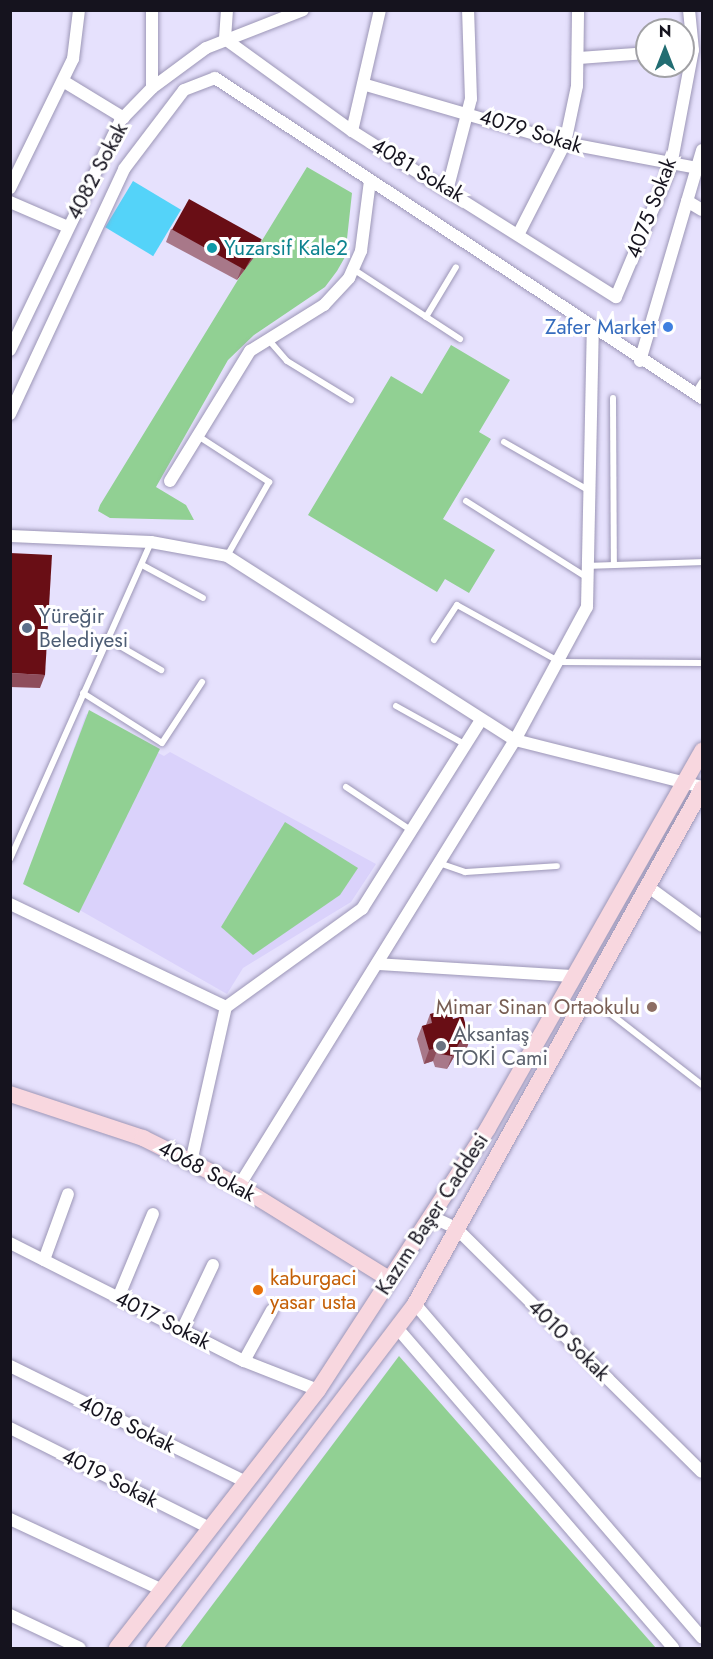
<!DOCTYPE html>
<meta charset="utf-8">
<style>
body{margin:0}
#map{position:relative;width:713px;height:1659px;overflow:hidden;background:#e6e1fd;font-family:Jost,sans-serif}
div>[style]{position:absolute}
.built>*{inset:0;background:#dad2fb}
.green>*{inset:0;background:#91d093}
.water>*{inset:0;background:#54d3f9;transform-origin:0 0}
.roads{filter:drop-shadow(0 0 2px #9c96b6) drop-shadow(0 0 2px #9c96b6)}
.service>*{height:6px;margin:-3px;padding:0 3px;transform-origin:3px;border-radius:3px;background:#fff}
.minor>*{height:12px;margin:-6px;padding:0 6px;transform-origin:6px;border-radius:6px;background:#fff}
.secondary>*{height:16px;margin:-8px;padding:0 8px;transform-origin:8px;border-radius:8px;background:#f8d7df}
.wall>*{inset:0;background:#a87889}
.shaded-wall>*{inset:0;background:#8e4d5b}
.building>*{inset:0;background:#690e15;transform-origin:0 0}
.dots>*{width:16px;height:16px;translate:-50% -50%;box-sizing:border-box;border:3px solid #fff;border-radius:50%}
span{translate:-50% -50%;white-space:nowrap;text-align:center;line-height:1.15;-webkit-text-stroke:6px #fff;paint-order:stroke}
.street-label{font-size:21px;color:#15131e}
.culture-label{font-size:21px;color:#0d838f}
.left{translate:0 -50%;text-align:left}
.shop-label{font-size:21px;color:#366cbe}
.right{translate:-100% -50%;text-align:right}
.service-label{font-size:21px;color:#4e5e75}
.education-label{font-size:21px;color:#785e54}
.worship-label{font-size:21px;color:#5b616d}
.food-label{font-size:21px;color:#c56008}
.frame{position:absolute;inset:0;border:12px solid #15131e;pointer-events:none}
.north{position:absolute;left:635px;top:18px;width:60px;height:60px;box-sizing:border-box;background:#fff;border:2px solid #a1a1a5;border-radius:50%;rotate:0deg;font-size:16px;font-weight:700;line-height:24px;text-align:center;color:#15131e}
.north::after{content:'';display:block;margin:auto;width:21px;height:27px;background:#226d72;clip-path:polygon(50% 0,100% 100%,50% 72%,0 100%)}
</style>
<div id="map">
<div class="built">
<i style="clip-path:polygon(86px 714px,164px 756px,170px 752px,376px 864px,351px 902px,243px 968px,227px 994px,27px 880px)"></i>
</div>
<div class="green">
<i style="clip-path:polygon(307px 167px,352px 193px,345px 257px,337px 271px,325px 287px,254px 335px,228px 360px,156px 487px,186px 505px,194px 520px,110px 518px,98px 511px,100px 505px)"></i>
<i style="clip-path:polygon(451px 345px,510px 380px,479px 432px,491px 439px,443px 519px,495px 550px,469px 593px,445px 579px,437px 592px,308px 515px,391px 376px,422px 394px)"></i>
<i style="clip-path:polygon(89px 710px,160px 749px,79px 913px,23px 884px)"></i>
<i style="clip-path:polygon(285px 822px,358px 868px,340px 895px,253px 955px,221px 927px)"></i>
<i style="clip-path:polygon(399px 1356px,656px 1648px,180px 1648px)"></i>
</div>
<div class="water">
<i style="left:133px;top:181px;width:56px;height:54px;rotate:31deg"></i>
</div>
<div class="roads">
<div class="service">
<i style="left:353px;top:269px;width:128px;rotate:33.2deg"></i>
<i style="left:426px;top:317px;width:58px;rotate:-59deg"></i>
<i style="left:267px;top:338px;width:30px;rotate:49deg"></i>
<i style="left:287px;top:361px;width:75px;rotate:31.4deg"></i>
<i style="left:695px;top:393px;width:13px;rotate:-58deg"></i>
<i style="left:613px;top:398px;width:167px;rotate:89.7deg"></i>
<i style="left:198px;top:436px;width:85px;rotate:32.9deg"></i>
<i style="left:269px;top:482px;width:85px;rotate:119.6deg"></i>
<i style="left:504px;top:442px;width:99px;rotate:29.7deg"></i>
<i style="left:466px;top:501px;width:142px;rotate:32.3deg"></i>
<i style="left:144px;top:566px;width:67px;rotate:28.5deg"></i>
<i style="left:588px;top:566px;width:114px;rotate:-2deg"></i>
<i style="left:106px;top:638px;width:64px;rotate:30.2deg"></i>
<i style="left:434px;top:640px;width:42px;rotate:-56.7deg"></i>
<i style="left:457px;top:605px;width:118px;rotate:29deg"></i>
<i style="left:560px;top:662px;width:142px;rotate:0.4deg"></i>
<i style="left:83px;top:693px;width:93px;rotate:32.3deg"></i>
<i style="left:162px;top:743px;width:73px;rotate:-56.7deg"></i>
<i style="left:396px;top:706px;width:80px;rotate:29.1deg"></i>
<i style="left:346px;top:787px;width:79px;rotate:33.7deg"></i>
<i style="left:10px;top:859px;width:347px;rotate:-66deg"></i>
<i style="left:439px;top:863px;width:28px;rotate:19deg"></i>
<i style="left:465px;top:872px;width:92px;rotate:-3.7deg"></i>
<i style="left:589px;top:997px;width:143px;rotate:37.9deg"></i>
</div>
<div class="minor">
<i style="left:152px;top:10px;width:78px;rotate:90deg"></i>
<i style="left:227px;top:10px;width:29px;rotate:94deg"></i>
<i style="left:225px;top:39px;width:157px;rotate:35.9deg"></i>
<i style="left:352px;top:131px;width:312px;rotate:32.2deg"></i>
<i style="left:616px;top:297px;width:142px;rotate:-67.2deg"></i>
<i style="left:671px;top:166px;width:118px;rotate:-79.3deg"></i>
<i style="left:693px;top:50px;width:40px;rotate:-95.7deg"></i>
<i style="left:578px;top:58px;width:69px;rotate:-4.1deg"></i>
<i style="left:63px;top:81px;width:71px;rotate:31.2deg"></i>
<i style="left:366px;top:85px;width:207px;rotate:16.2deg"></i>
<i style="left:565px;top:143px;width:134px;rotate:10.7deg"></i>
<i style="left:352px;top:131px;width:124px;rotate:-77deg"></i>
<i style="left:448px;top:187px;width:91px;rotate:-75.4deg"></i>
<i style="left:471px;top:99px;width:89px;rotate:-91.9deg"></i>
<i style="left:10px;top:188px;width:144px;rotate:-64deg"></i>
<i style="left:73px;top:59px;width:49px;rotate:-83deg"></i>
<i style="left:687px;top:201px;width:17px;rotate:31deg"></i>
<i style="left:10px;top:202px;width:63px;rotate:23.3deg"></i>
<i style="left:519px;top:233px;width:101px;rotate:-62.9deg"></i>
<i style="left:565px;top:143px;width:58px;rotate:-78.1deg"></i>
<i style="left:577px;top:86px;width:76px;rotate:-89.2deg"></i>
<i style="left:10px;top:350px;width:254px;rotate:-64.3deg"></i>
<i style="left:120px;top:121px;width:46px;rotate:-45.9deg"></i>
<i style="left:152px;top:88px;width:67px;rotate:-36.5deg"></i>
<i style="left:206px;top:48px;width:104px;rotate:-21.4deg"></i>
<i style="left:640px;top:361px;width:220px;rotate:-73.6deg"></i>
<i style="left:10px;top:414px;width:270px;rotate:-65deg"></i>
<i style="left:124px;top:169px;width:99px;rotate:-52.8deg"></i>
<i style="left:184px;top:90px;width:33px;rotate:-21deg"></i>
<i style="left:215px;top:78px;width:583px;rotate:33.31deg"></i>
<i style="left:170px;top:481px;width:153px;rotate:-58.4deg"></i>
<i style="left:250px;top:351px;width:87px;rotate:-31.9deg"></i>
<i style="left:324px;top:305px;width:37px;rotate:-47deg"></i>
<i style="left:349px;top:278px;width:30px;rotate:-66deg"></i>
<i style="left:361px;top:251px;width:71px;rotate:-82.7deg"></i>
<i style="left:10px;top:536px;width:141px;rotate:2.4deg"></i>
<i style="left:151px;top:542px;width:77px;rotate:10.4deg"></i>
<i style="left:227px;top:556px;width:342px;rotate:32.6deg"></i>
<i style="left:515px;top:740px;width:193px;rotate:14.1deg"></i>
<i style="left:647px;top:886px;width:68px;rotate:36deg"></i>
<i style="left:10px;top:904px;width:239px;rotate:25.5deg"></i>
<i style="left:377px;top:964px;width:197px;rotate:3.5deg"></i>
<i style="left:191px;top:1162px;width:159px;rotate:-77.3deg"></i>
<i style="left:226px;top:1007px;width:168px;rotate:-35.8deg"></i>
<i style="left:362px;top:909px;width:223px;rotate:-57.8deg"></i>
<i style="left:239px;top:1186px;width:524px;rotate:-58.25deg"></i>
<i style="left:515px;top:740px;width:151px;rotate:-61.6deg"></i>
<i style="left:587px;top:607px;width:278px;rotate:-88.8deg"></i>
<i style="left:430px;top:1216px;width:29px;rotate:25deg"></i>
<i style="left:456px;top:1228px;width:346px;rotate:44.8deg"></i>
<i style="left:10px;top:1243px;width:262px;rotate:26.8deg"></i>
<i style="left:244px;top:1361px;width:79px;rotate:21.4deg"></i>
<i style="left:44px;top:1260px;width:70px;rotate:-70deg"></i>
<i style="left:118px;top:1298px;width:91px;rotate:-67.4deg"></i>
<i style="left:415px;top:1304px;width:440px;rotate:49.3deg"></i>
<i style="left:398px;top:1329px;width:421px;rotate:49.2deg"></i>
<i style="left:182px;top:1330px;width:72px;rotate:-64.5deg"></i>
<i style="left:244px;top:1361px;width:58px;rotate:-61.2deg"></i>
<i style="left:10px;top:1366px;width:261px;rotate:26.2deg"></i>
<i style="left:10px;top:1428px;width:224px;rotate:26.6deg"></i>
<i style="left:10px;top:1519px;width:168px;rotate:25deg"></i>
<i style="left:10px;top:1615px;width:77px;rotate:25.2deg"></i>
</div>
<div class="secondary">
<i style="left:10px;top:1094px;width:140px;rotate:18.3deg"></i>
<i style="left:143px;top:1138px;width:107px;rotate:26.6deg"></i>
<i style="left:239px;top:1186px;width:176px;rotate:31.8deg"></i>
<i style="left:117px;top:1648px;width:327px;rotate:-52.1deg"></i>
<i style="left:318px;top:1390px;width:312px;rotate:-57deg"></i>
<i style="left:488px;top:1128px;width:434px;rotate:-60.4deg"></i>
<i style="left:154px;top:1648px;width:432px;rotate:-52.8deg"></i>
<i style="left:415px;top:1304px;width:590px;rotate:-60.87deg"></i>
</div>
</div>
<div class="wall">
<i style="clip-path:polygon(171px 229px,257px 253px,237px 280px,166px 242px)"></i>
<i style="clip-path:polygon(430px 1014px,453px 1019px,470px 1039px,465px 1053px,455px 1055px,447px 1069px,435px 1067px,433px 1061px,424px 1064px,417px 1039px,422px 1026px,426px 1025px)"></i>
</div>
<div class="shaded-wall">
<i style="clip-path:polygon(262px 239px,257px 253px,237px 280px,242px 267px)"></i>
<i style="clip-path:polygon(10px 673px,45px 675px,40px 688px,10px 687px)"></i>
<i style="clip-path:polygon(470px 1039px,465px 1053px,455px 1055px,447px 1069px,452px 1056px,460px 1042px)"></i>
<i style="clip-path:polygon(438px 1048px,433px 1061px,424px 1064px,429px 1050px)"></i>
</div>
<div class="building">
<i style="left:189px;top:199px;width:83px;height:35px;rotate:29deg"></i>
<i style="clip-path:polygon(10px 553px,52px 555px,45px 675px,10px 673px)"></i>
<i style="clip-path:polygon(450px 1008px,453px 1019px,463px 1016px,470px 1039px,460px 1042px,452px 1056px,440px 1054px,438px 1048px,429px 1050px,422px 1026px,432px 1023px,430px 1014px)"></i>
</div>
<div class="dots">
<i style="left:212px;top:248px;background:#0f9aa8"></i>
<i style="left:668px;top:327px;background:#3f7fe0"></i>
<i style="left:27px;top:628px;background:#5c6f8a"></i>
<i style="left:652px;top:1007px;background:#8d6e63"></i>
<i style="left:441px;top:1046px;background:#6b7280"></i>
<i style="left:258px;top:1290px;background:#e8710a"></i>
</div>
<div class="street-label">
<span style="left:531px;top:131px;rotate:17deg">4079 Sokak</span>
<span style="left:418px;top:170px;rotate:31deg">4081 Sokak</span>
<span style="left:97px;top:171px;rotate:-62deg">4082 Sokak</span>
<span style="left:651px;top:208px;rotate:-69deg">4075 Sokak</span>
<span style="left:207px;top:1171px;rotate:28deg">4068 Sokak</span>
<span style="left:432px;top:1214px;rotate:-57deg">Kazım Başer Caddesi</span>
<span style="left:163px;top:1320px;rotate:27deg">4017 Sokak</span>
<span style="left:569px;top:1340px;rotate:45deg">4010 Sokak</span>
<span style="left:127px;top:1424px;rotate:26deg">4018 Sokak</span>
<span style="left:110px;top:1478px;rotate:27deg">4019 Sokak</span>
</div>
<div class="culture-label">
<span class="left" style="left:224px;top:248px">Yuzarsif Kale2</span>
</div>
<div class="shop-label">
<span class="right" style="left:656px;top:327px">Zafer Market</span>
</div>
<div class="service-label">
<span class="left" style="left:39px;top:628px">Yüreğir<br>Belediyesi</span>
</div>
<div class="education-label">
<span class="right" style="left:640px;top:1007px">Mimar Sinan Ortaokulu</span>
</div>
<div class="worship-label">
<span class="left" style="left:453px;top:1046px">Aksantaş<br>TOKİ Cami</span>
</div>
<div class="food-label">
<span class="left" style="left:270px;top:1290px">kaburgaci<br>yasar usta</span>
</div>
<div class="frame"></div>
<div class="north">N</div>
</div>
